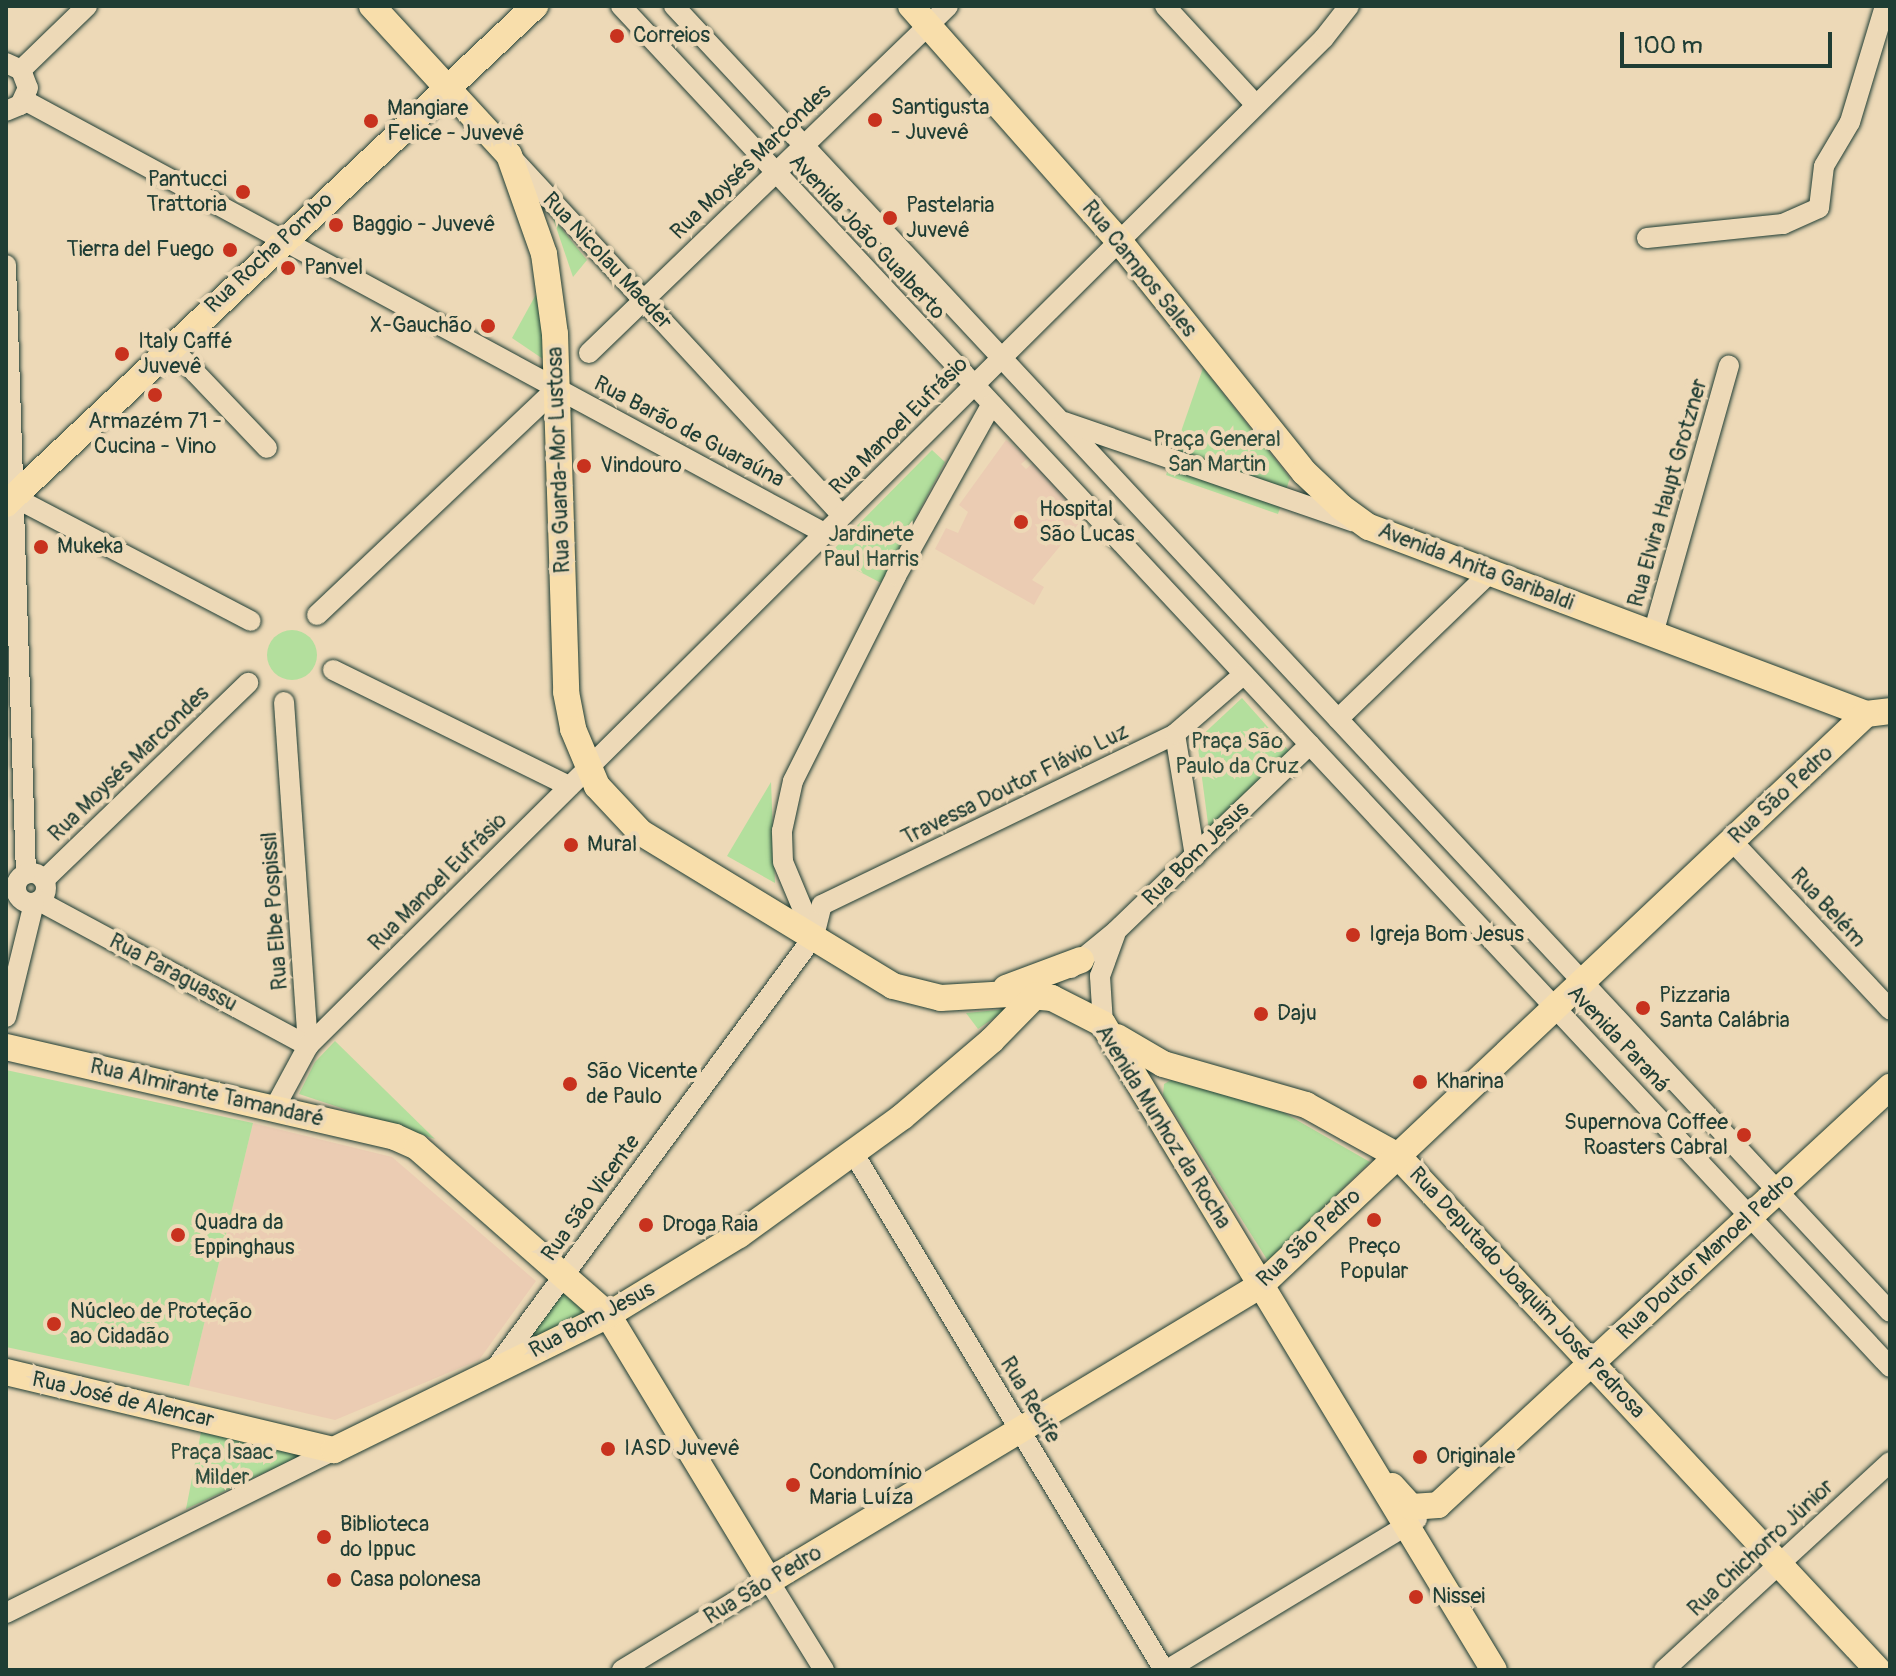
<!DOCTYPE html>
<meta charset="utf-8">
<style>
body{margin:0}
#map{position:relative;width:1896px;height:1676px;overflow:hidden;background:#edd9b7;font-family:Pangolin,sans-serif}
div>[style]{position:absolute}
.built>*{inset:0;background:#ebccb3}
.green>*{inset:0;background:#b3df9d}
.round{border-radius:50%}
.roads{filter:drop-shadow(0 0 2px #1f3d34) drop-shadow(0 0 2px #1f3d34)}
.minor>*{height:20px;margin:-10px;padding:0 10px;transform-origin:10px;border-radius:10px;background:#edd9b7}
.minor>.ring{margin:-10px;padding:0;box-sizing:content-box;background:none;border:20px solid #edd9b7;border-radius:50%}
.major>*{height:26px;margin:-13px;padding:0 13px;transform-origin:13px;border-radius:13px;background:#f8deab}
.dots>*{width:22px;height:22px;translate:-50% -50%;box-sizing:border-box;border:4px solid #edd9b7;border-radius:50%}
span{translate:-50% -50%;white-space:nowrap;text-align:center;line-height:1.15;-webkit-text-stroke:8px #edd9b7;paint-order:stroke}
.poi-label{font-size:22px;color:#1f3d34}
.left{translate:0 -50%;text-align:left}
.right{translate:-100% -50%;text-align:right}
.street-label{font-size:22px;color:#1f3d34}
.park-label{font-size:22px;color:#2e4d3e}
.frame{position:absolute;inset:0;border:8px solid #1f3d34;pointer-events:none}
.scale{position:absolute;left:1620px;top:32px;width:212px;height:36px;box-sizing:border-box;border:4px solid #1f3d34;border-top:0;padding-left:10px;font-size:24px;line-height:28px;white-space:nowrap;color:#1f3d34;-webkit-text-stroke:6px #edd9b7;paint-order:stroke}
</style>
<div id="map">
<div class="built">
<i style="clip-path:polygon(1006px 440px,1028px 458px,1021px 464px,1026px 469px,1033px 463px,1085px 516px,1032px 580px,1044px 587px,1034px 605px,935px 549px,946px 528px,958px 533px,968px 512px,959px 505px)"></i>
<i style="clip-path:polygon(253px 1123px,392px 1157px,536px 1281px,479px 1360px,335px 1420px,189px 1386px)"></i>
</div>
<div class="green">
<i style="clip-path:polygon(553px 218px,587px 260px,573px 277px)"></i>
<i style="clip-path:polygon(539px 289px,546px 361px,512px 338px)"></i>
<i style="clip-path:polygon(1203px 368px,1290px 478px,1278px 514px,1166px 475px)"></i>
<i style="clip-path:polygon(932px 450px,945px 462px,881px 583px,828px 555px)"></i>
<i class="round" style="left:267px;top:630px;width:50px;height:50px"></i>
<i style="clip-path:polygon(1242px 698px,1291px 753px,1209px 831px,1197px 740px)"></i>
<i style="clip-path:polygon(771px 782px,775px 883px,727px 856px)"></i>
<i style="clip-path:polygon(1007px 1009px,978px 1029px,966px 1013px)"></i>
<i style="clip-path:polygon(335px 1041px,435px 1139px,299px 1094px,315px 1062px)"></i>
<i style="clip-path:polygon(6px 1070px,253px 1123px,189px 1386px,6px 1347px)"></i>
<i style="clip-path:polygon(1171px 1080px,1274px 1107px,1370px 1162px,1268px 1261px,1163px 1095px,1164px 1084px)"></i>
<i style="clip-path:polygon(565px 1287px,597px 1314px,516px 1353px)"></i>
<i style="clip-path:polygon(201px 1432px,303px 1455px,186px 1509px)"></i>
</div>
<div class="roads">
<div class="minor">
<i style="left:621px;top:6px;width:1861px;rotate:47deg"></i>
<i style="left:674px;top:6px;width:1784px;rotate:47.04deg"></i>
<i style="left:1165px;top:6px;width:134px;rotate:47.4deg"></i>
<i style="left:6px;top:63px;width:17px;rotate:25deg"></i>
<i style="left:21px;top:70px;width:19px;rotate:69deg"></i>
<i style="left:28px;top:88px;width:19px;rotate:115deg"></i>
<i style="left:20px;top:105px;width:15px;rotate:157deg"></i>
<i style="left:21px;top:70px;width:92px;rotate:-44.1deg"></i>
<i style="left:24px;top:100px;width:910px;rotate:28.42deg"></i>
<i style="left:515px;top:161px;width:482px;rotate:47.3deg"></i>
<i style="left:1647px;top:238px;width:137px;rotate:-5.9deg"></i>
<i style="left:1783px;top:224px;width:39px;rotate:-24deg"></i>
<i style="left:1819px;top:208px;width:42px;rotate:-83.2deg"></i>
<i style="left:1824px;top:166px;width:51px;rotate:-59.4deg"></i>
<i style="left:1850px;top:122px;width:121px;rotate:-73.2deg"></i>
<i style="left:6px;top:265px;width:609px;rotate:88.12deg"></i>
<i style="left:169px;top:345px;width:142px;rotate:46.4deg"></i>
<i style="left:589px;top:353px;width:499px;rotate:-44deg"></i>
<i style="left:1064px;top:422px;width:305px;rotate:19deg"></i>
<i style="left:6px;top:493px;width:276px;rotate:27.6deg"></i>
<i style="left:317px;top:615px;width:330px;rotate:-43.4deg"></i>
<i style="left:1653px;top:634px;width:279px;rotate:-74.2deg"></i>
<i style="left:333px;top:670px;width:263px;rotate:26.2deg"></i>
<i style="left:284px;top:702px;width:345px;rotate:86deg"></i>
<i style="left:1338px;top:719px;width:212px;rotate:-43.9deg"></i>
<i style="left:1175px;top:734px;width:124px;rotate:80.7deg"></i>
<i style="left:1732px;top:841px;width:231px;rotate:46.8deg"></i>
<i class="ring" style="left:16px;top:873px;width:10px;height:10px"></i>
<i style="left:44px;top:880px;width:284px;rotate:-44deg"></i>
<i style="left:39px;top:901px;width:306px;rotate:28.3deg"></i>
<i style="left:814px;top:936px;width:80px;rotate:-112.7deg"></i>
<i style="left:783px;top:862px;width:31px;rotate:-92deg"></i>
<i style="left:782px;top:831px;width:51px;rotate:-77.6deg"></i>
<i style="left:793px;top:781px;width:229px;rotate:-63.3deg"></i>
<i style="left:896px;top:576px;width:196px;rotate:-60.9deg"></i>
<i style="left:1071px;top:968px;width:58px;rotate:-39.4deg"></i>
<i style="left:1116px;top:931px;width:269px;rotate:-43.9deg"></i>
<i style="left:6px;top:1017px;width:117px;rotate:-76.2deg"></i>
<i style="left:1103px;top:1024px;width:48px;rotate:-93.6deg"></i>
<i style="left:1100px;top:976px;width:44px;rotate:-69.9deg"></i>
<i style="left:274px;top:1109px;width:72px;rotate:-61.6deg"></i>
<i style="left:308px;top:1046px;width:1431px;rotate:-44.77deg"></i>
<i style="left:1324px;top:38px;width:41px;rotate:-52deg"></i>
<i style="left:854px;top:1154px;width:602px;rotate:59deg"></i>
<i style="left:494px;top:1370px;width:539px;rotate:-53.6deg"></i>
<i style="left:814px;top:936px;width:32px;rotate:-76deg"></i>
<i style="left:822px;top:905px;width:392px;rotate:-25.8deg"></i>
<i style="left:1175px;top:734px;width:91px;rotate:-41deg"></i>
<i style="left:6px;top:1613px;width:366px;rotate:-26.4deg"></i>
<i style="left:622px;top:1670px;width:172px;rotate:-31.2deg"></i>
<i style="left:769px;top:1581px;width:105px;rotate:58.3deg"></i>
<i style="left:1167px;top:1670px;width:292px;rotate:-31.1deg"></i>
<i style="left:1664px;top:1670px;width:307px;rotate:-42.6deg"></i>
</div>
<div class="major">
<i style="left:372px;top:6px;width:202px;rotate:47.4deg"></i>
<i style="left:509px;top:155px;width:105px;rotate:70.5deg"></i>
<i style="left:544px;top:254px;width:81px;rotate:82.2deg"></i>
<i style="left:555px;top:334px;width:358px;rotate:88.2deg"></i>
<i style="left:566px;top:692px;width:38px;rotate:79deg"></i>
<i style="left:573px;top:729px;width:62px;rotate:67.2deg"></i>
<i style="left:597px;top:786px;width:63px;rotate:46.9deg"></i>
<i style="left:640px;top:832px;width:296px;rotate:31.3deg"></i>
<i style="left:893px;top:986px;width:49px;rotate:14deg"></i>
<i style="left:941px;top:998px;width:68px;rotate:-3.4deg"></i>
<i style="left:1009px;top:994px;width:43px;rotate:5.3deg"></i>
<i style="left:1052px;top:998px;width:57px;rotate:27deg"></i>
<i style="left:1103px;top:1024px;width:755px;rotate:58.82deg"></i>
<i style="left:911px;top:6px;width:314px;rotate:48.5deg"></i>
<i style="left:1119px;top:241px;width:296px;rotate:51.3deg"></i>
<i style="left:1304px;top:472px;width:51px;rotate:43.4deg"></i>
<i style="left:1341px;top:507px;width:34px;rotate:36deg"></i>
<i style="left:1369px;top:527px;width:531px;rotate:20.62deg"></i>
<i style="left:1866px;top:714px;width:24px;rotate:-7deg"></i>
<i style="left:6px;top:504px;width:727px;rotate:-43.27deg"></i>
<i style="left:1006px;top:988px;width:80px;rotate:-20.5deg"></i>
<i style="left:1117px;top:1037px;width:53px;rotate:30.4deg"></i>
<i style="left:1163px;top:1064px;width:149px;rotate:16deg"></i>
<i style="left:1306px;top:1105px;width:105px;rotate:29deg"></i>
<i style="left:1398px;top:1156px;width:703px;rotate:46.96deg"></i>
<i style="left:6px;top:1047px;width:399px;rotate:13deg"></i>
<i style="left:395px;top:1137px;width:24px;rotate:24deg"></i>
<i style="left:417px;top:1147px;width:254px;rotate:41.3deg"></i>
<i style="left:608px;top:1315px;width:311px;rotate:58.8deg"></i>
<i style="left:769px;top:1581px;width:574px;rotate:-31.03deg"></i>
<i style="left:1261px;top:1285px;width:832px;rotate:-43.34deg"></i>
<i style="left:6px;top:1372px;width:337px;rotate:13.4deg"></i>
<i style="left:334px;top:1450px;width:305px;rotate:-26.2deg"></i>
<i style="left:608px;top:1315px;width:153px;rotate:-31.4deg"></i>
<i style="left:739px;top:1235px;width:201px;rotate:-35.9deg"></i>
<i style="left:902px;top:1117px;width:118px;rotate:-40.5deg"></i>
<i style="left:992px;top:1040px;width:63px;rotate:-45.6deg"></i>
<i style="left:1392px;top:1486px;width:28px;rotate:48deg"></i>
<i style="left:1411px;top:1507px;width:27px;rotate:-4deg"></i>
<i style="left:1438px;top:1505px;width:616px;rotate:-42.76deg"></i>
</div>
</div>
<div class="dots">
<i style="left:617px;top:36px;background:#c8321e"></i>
<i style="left:875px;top:120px;background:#c8321e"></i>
<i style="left:371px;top:121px;background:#c8321e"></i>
<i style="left:243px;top:192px;background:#c8321e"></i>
<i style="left:890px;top:218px;background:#c8321e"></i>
<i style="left:336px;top:225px;background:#c8321e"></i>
<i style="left:230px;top:250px;background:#c8321e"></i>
<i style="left:288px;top:268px;background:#c8321e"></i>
<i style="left:488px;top:326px;background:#c8321e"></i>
<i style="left:122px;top:354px;background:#c8321e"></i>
<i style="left:155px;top:395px;background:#c8321e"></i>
<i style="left:584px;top:466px;background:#c8321e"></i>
<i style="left:1021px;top:522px;background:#c8321e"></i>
<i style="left:41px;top:547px;background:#c8321e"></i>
<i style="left:571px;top:845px;background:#c8321e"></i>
<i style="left:1353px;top:935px;background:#c8321e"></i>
<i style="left:1643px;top:1008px;background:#c8321e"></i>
<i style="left:1261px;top:1014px;background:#c8321e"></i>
<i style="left:1420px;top:1082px;background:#c8321e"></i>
<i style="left:570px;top:1084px;background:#c8321e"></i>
<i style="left:1744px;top:1135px;background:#c8321e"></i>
<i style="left:1374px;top:1220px;background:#c8321e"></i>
<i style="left:646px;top:1225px;background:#c8321e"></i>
<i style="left:178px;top:1235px;background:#c8321e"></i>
<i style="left:54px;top:1324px;background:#c8321e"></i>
<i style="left:608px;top:1449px;background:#c8321e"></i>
<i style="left:1420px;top:1457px;background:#c8321e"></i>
<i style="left:793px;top:1485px;background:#c8321e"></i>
<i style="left:324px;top:1537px;background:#c8321e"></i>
<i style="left:334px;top:1580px;background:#c8321e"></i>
<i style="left:1416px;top:1597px;background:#c8321e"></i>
</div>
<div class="poi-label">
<span class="left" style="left:633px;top:36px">Correios</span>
<span class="left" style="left:891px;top:120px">Santigusta<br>- Juvevê</span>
<span class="left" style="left:387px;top:121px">Mangiare<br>Felice - Juvevê</span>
<span class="right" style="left:227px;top:192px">Pantucci<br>Trattoria</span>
<span class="left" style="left:906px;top:218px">Pastelaria<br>Juvevê</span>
<span class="left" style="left:352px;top:225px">Baggio - Juvevê</span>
<span class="right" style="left:214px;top:250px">Tierra del Fuego</span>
<span class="left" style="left:304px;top:268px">Panvel</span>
<span class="right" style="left:472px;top:326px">X-Gauchão</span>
<span class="left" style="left:138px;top:354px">Italy Caffé<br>Juvevê</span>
<span style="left:155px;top:434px">Armazém 71 -<br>Cucina - Vino</span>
<span class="left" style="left:600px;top:466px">Vindouro</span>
<span class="left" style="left:1039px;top:522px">Hospital<br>São Lucas</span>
<span class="left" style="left:57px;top:547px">Mukeka</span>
<span class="left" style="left:587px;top:845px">Mural</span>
<span class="left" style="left:1369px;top:935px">Igreja Bom Jesus</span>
<span class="left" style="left:1659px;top:1008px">Pizzaria<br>Santa Calábria</span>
<span class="left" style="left:1277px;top:1014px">Daju</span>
<span class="left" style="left:586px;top:1084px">São Vicente<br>de Paulo</span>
<span class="left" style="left:1436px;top:1082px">Kharina</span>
<span class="right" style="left:1728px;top:1135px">Supernova Coffee<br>Roasters Cabral</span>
<span class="left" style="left:194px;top:1235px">Quadra da<br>Eppinghaus</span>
<span class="left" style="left:662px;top:1225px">Droga Raia</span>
<span style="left:1374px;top:1259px">Preço<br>Popular</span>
<span class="left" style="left:70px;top:1324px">Núcleo de Proteção<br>ao Cidadão</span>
<span class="left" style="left:624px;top:1449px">IASD Juvevê</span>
<span class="left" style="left:1436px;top:1457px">Originale</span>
<span class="left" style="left:809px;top:1485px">Condomínio<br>Maria Luíza</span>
<span class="left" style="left:340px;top:1537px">Biblioteca<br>do Ippuc</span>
<span class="left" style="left:350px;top:1580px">Casa polonesa</span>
<span class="left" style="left:1432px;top:1597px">Nissei</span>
</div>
<div class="street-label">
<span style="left:751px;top:162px;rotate:-44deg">Rua Moysés Marcondes</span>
<span style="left:867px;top:237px;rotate:47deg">Avenida João Gualberto</span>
<span style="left:269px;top:253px;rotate:-43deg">Rua Rocha Pombo</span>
<span style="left:607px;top:261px;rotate:47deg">Rua Nicolau Maeder</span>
<span style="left:1139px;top:269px;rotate:51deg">Rua Campos Sales</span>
<span style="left:899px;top:426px;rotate:-45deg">Rua Manoel Eufrásio</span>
<span style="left:689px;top:432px;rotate:28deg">Rua Barão de Guaraúna</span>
<span style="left:559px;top:460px;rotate:-92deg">Rua Guarda-Mor Lustosa</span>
<span style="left:1668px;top:493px;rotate:-74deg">Rua Elvira Haupt Grotzner</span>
<span style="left:1476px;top:567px;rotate:21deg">Avenida Anita Garibaldi</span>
<span style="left:129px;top:764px;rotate:-44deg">Rua Moysés Marcondes</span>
<span style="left:1015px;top:785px;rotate:-26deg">Travessa Doutor Flávio Luz</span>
<span style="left:1781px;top:795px;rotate:-43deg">Rua São Pedro</span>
<span style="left:1196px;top:854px;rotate:-44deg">Rua Bom Jesus</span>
<span style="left:438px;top:882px;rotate:-45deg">Rua Manoel Eufrásio</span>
<span style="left:1828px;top:908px;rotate:47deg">Rua Belém</span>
<span style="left:275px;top:911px;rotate:-94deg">Rua Elbe Pospissil</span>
<span style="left:173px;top:973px;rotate:28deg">Rua Paraguassu</span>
<span style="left:1618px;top:1039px;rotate:47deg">Avenida Paraná</span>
<span style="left:207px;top:1093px;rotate:13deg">Rua Almirante Tamandaré</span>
<span style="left:1163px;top:1127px;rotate:58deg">Avenida Munhoz da Rocha</span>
<span style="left:591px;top:1198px;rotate:-54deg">Rua São Vicente</span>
<span style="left:1309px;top:1238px;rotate:-43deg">Rua São Pedro</span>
<span style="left:1706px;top:1257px;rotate:-43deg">Rua Doutor Manoel Pedro</span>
<span style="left:1527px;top:1293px;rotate:47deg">Rua Deputado Joaquim José Pedrosa</span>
<span style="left:592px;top:1320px;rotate:-28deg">Rua Bom Jesus</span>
<span style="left:123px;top:1400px;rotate:13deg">Rua José de Alencar</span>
<span style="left:1030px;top:1400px;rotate:59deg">Rua Recife</span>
<span style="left:1761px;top:1548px;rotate:-43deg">Rua Chichorro Júnior</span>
<span style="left:763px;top:1585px;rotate:-31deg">Rua São Pedro</span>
</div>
<div class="park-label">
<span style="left:1217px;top:452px">Praça General<br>San Martin</span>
<span style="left:871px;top:547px">Jardinete<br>Paul Harris</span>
<span style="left:1237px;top:754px">Praça São<br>Paulo da Cruz</span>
<span style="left:222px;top:1465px">Praça Isaac<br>Milder</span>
</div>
<div class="frame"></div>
<div class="scale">100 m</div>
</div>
